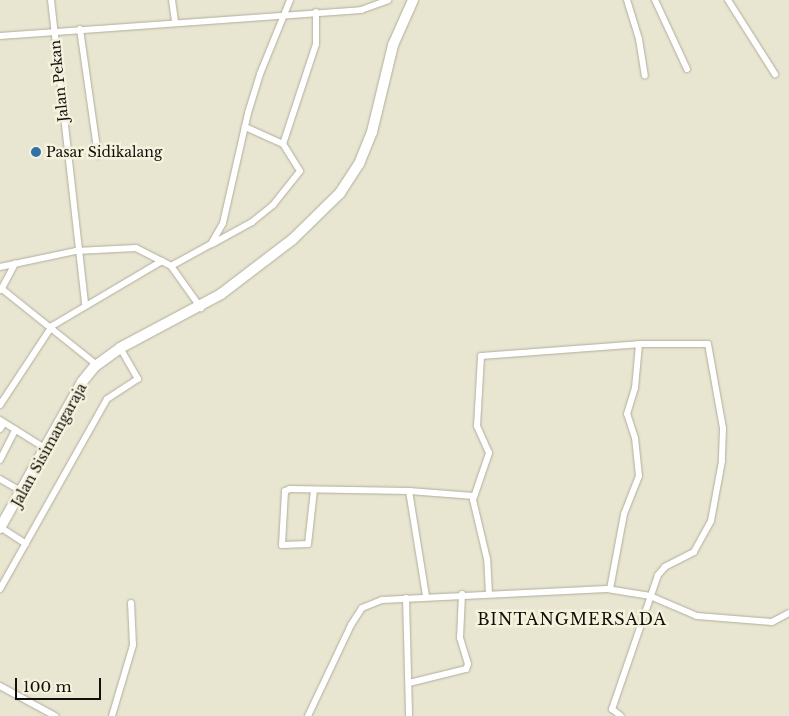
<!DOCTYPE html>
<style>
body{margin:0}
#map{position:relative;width:789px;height:716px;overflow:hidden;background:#e8e5d1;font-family:"Libre Baskerville",serif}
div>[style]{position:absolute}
.roads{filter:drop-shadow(0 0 1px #b1ad9b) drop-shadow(0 0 1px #b1ad9b)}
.minor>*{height:6px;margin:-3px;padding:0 3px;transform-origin:3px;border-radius:3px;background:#fff}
.highway>*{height:10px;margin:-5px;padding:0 5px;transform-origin:5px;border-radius:5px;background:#fff}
.dots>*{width:14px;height:14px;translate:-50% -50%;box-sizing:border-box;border:2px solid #f5f2de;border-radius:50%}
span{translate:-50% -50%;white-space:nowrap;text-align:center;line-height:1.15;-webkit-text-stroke:5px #f5f2de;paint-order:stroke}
.street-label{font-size:14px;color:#100f09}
.poi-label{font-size:14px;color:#100f09}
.left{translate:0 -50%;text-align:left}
.quarter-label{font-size:16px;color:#100f09;letter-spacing:1px}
.scale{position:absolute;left:15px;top:678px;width:86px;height:22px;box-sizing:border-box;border:2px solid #100f09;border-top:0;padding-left:6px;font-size:15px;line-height:18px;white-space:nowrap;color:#100f09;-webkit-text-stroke:4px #f5f2de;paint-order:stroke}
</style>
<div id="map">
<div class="roads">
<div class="minor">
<i style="left:51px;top:0;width:307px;rotate:83.6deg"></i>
<i style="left:172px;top:0;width:22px;rotate:82deg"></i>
<i style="left:627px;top:0;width:41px;rotate:72.9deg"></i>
<i style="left:639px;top:39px;width:37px;rotate:81deg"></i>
<i style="left:655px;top:0;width:76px;rotate:65.1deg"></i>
<i style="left:728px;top:0;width:88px;rotate:57.6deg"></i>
<i style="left:80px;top:29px;width:128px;rotate:81.9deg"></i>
<i style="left:0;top:36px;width:362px;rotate:-4.1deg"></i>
<i style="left:361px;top:10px;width:29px;rotate:-20deg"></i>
<i style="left:283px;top:144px;width:105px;rotate:-71.7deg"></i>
<i style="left:316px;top:44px;width:32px;rotate:-90deg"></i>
<i style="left:212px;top:244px;width:46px;rotate:-28.8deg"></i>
<i style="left:252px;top:222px;width:27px;rotate:-39deg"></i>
<i style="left:273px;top:205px;width:43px;rotate:-51.5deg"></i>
<i style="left:300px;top:171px;width:32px;rotate:-122deg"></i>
<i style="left:283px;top:144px;width:42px;rotate:-155.9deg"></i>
<i style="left:171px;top:266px;width:46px;rotate:-28.8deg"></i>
<i style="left:211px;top:244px;width:24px;rotate:-60deg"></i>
<i style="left:223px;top:223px;width:113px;rotate:-77.2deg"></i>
<i style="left:248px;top:113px;width:41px;rotate:-72.9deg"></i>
<i style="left:260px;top:74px;width:80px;rotate:-67.9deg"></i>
<i style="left:0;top:267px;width:78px;rotate:-11.9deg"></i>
<i style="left:76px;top:251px;width:60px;rotate:-2.9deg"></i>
<i style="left:136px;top:248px;width:39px;rotate:27deg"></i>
<i style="left:171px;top:266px;width:52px;rotate:54.5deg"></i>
<i style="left:2px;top:289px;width:122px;rotate:38.7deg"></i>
<i style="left:1px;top:290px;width:30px;rotate:-62deg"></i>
<i style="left:0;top:405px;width:95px;rotate:-56.6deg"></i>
<i style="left:52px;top:326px;width:128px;rotate:-30.6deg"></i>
<i style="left:0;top:420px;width:57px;rotate:32deg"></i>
<i style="left:0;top:429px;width:7px;rotate:-56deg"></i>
<i style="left:0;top:460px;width:34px;rotate:-63deg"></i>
<i style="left:0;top:479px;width:24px;rotate:30deg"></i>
<i style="left:314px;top:490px;width:54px;rotate:96.3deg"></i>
<i style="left:308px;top:544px;width:26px;rotate:178deg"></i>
<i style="left:282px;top:545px;width:54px;rotate:-86.8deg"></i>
<i style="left:285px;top:491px;width:5px;rotate:-22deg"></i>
<i style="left:290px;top:489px;width:119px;rotate:1deg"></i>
<i style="left:409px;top:491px;width:65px;rotate:4.4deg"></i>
<i style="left:409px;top:491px;width:106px;rotate:80.8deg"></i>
<i style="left:0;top:527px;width:31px;rotate:33deg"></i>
<i style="left:0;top:589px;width:218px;rotate:-60.6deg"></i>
<i style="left:107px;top:399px;width:37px;rotate:-33deg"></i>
<i style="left:138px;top:379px;width:36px;rotate:-120deg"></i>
<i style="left:610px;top:589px;width:76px;rotate:-79.4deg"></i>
<i style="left:624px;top:514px;width:41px;rotate:-68.5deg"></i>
<i style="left:639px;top:476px;width:38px;rotate:-96deg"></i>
<i style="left:635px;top:438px;width:25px;rotate:-108deg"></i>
<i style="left:627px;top:414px;width:27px;rotate:-73deg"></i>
<i style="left:635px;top:388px;width:44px;rotate:-84.8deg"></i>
<i style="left:489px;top:594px;width:35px;rotate:-93deg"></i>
<i style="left:487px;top:559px;width:61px;rotate:-103.3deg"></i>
<i style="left:473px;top:500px;width:50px;rotate:-71.2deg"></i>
<i style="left:489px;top:453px;width:30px;rotate:-114deg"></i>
<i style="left:477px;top:426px;width:70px;rotate:-86.7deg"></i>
<i style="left:481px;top:356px;width:158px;rotate:-4.3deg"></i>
<i style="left:639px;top:344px;width:69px"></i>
<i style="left:708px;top:344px;width:85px;rotate:79.9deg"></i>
<i style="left:723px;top:428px;width:33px;rotate:92deg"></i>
<i style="left:722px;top:461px;width:61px;rotate:100.4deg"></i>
<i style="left:711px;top:521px;width:35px;rotate:119deg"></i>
<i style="left:694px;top:552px;width:33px;rotate:153deg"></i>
<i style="left:665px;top:567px;width:11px;rotate:131deg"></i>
<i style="left:658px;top:575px;width:142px;rotate:108.9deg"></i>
<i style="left:612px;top:709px;width:11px;rotate:38deg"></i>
<i style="left:406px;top:598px;width:118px;rotate:88.5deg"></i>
<i style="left:409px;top:683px;width:59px;rotate:-13.8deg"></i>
<i style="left:466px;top:669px;width:5px;rotate:-68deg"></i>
<i style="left:468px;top:664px;width:27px;rotate:-107deg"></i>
<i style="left:460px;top:638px;width:44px;rotate:-87.4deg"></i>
<i style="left:0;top:686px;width:63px;rotate:28.6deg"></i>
<i style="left:112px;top:716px;width:74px;rotate:-73.5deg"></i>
<i style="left:133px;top:645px;width:42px;rotate:-92.7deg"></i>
<i style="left:308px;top:716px;width:101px;rotate:-64.7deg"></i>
<i style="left:351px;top:625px;width:20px;rotate:-57deg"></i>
<i style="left:362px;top:608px;width:22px;rotate:-22deg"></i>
<i style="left:382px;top:600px;width:225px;rotate:-2.8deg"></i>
<i style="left:607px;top:589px;width:44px;rotate:9.2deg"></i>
<i style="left:650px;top:596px;width:51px;rotate:23.1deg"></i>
<i style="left:697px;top:616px;width:75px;rotate:4.6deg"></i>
<i style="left:772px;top:622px;width:19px;rotate:-28deg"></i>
</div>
<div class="highway">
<i style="left:0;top:528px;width:167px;rotate:-60.7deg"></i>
<i style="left:82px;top:382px;width:19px;rotate:-51deg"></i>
<i style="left:94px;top:367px;width:32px;rotate:-36deg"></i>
<i style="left:120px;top:348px;width:115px;rotate:-28.1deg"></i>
<i style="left:221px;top:294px;width:89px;rotate:-37.3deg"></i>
<i style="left:292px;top:240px;width:67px;rotate:-44.4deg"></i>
<i style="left:340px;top:193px;width:35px;rotate:-57deg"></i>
<i style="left:359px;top:164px;width:35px;rotate:-68deg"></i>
<i style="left:372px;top:132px;width:89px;rotate:-76.4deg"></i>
<i style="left:393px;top:45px;width:49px;rotate:-66deg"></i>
</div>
</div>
<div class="dots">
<i style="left:36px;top:152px;background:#3173a9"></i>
</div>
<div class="street-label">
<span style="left:59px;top:81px;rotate:-96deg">Jalan Pekan</span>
<span style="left:49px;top:445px;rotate:-61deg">Jalan Sisimangaraja</span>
</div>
<div class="poi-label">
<span class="left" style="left:46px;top:152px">Pasar Sidikalang</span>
</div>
<div class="quarter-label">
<span style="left:572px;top:619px">BINTANGMERSADA</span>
</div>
<div class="scale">100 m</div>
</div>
